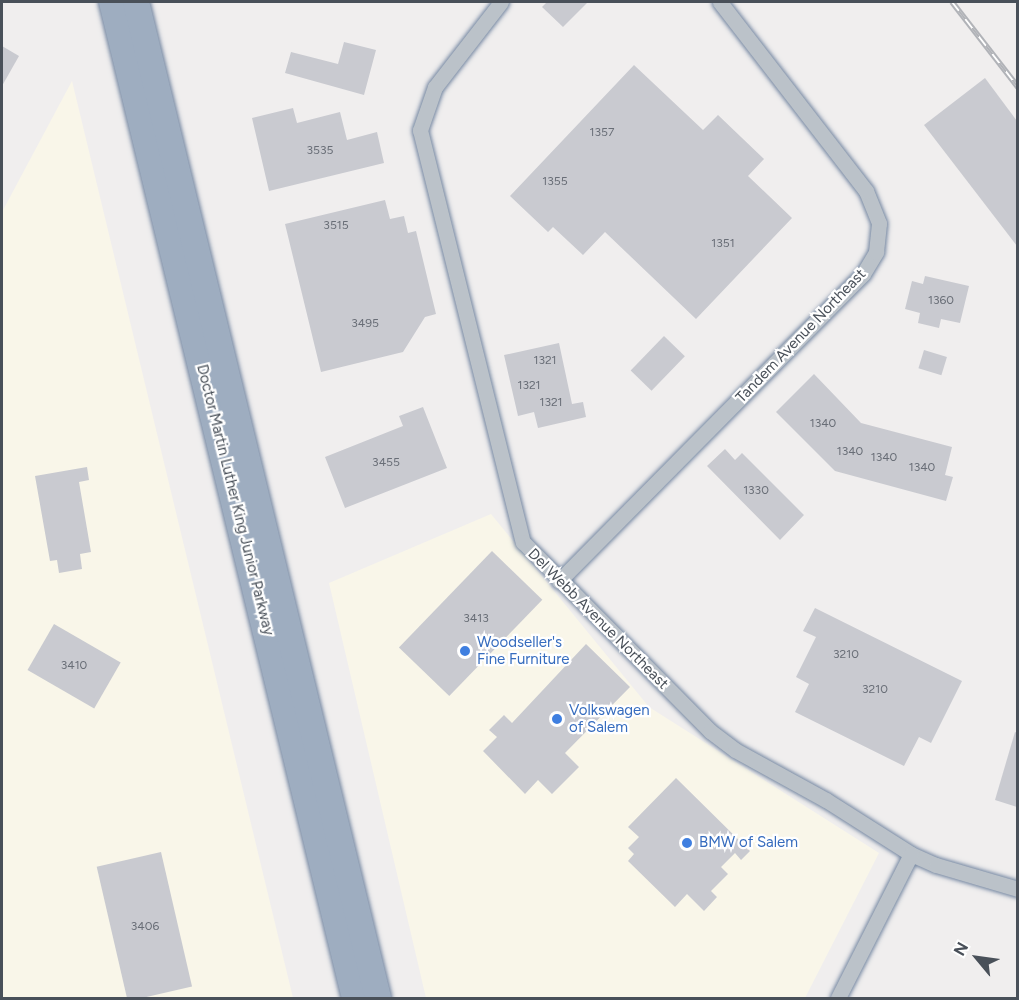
<!DOCTYPE html>
<style>
body{margin:0}
#map{position:relative;width:1019px;height:1000px;overflow:hidden;background:#f0eeee;font-family:Figtree,sans-serif}
div>[style]{position:absolute}
.commercial>*{inset:0;background:#f9f6e9}
.building>*{inset:0;background:#c9cad0;transform-origin:0 0}
.roads{filter:drop-shadow(0 0 2px #7789a3) drop-shadow(0 0 2px #7789a3)}
.minor>*{height:15px;margin:-7.5px;padding:0 7.5px;transform-origin:7.5px;border-radius:7.5px;background:#bbc2c9}
.trunk>*{height:26px;margin:-13px;padding:0 13px;transform-origin:13px;border-radius:13px;background:#9eadc0}
.rail>*{height:6px;margin-top:-3px;transform-origin:0;background:repeating-linear-gradient(90deg,#fff 0 11px,#b1b3b8 0 22px);box-sizing:border-box;border-block:2px solid #b1b3b8}
.dots>*{width:16px;height:16px;translate:-50% -50%;box-sizing:border-box;border:3px solid #fff;border-radius:50%}
span{translate:-50% -50%;white-space:nowrap;text-align:center;line-height:1.15;-webkit-text-stroke:4.5px #fff;paint-order:stroke}
.number-label{font-size:12px;color:#696e77}
.number-label span{-webkit-text-stroke-width:0}
.street-label{font-size:15px;color:#495059}
.shop-label{font-size:15px;color:#366cbe}
.left{translate:0 -50%;text-align:left}
.frame{position:absolute;inset:0;border:3px solid #495059;pointer-events:none}
.north{position:absolute;left:947px;top:928px;width:60px;height:60px;-webkit-text-stroke:4px #fff;paint-order:stroke;rotate:299deg;font-size:16px;font-weight:700;line-height:24px;text-align:center;color:#495059}
.north::after{content:'';display:block;margin:auto;width:21px;height:27px;background:#495059;clip-path:polygon(50% 0,100% 100%,50% 72%,0 100%)}
</style>
<div id="map">
<div class="commercial">
<i style="clip-path:polygon(72px 81px,293px 998px,2px 997px,2px 212px)"></i>
<i style="clip-path:polygon(491px 514px,649px 707px,879px 853px,805px 998px,426px 998px,329px 583px)"></i>
</div>
<div class="building">
<i style="clip-path:polygon(547px 2px,588px 2px,563px 27px,542px 7px)"></i>
<i style="clip-path:polygon(344px 42px,376px 50px,364px 95px,285px 73px,291px 52px,338px 64px)"></i>
<i style="clip-path:polygon(2px 46px,19px 56px,2px 86px)"></i>
<i style="clip-path:polygon(634px 65px,703px 130px,718px 115px,764px 159px,748px 176px,792px 218px,696px 319px,605px 232px,583px 255px,553px 227px,548px 232px,510px 196px)"></i>
<i style="clip-path:polygon(985px 78px,1017px 121px,1017px 246px,924px 125px)"></i>
<i style="clip-path:polygon(293px 108px,297px 123px,340px 112px,347px 140px,377px 132px,384px 163px,269px 191px,252px 118px)"></i>
<i style="clip-path:polygon(385px 200px,390px 219px,404px 216px,408px 233px,416px 231px,436px 314px,425px 317px,403px 352px,321px 372px,285px 224px)"></i>
<i style="clip-path:polygon(925px 276px,969px 286px,960px 323px,941px 319px,939px 328px,918px 323px,920px 313px,905px 309px,912px 281px,923px 284px)"></i>
<i style="left:664px;top:336px;width:29px;height:48px;rotate:44deg"></i>
<i style="clip-path:polygon(559px 343px,572px 404px,583px 402px,586px 417px,538px 428px,534px 412px,518px 416px,504px 355px)"></i>
<i style="left:924px;top:350px;width:24px;height:19px;rotate:17deg"></i>
<i style="clip-path:polygon(814px 374px,861px 423px,952px 447px,945px 475px,953px 477px,946px 501px,835px 471px,776px 412px)"></i>
<i style="clip-path:polygon(423px 407px,447px 468px,345px 508px,325px 457px,403px 426px,399px 416px)"></i>
<i style="clip-path:polygon(725px 449px,735px 460px,742px 453px,804px 515px,780px 540px,707px 466px)"></i>
<i style="clip-path:polygon(87px 467px,89px 480px,79px 482px,91px 552px,80px 554px,82px 569px,59px 573px,57px 560px,50px 561px,35px 476px)"></i>
<i style="left:492px;top:551px;width:70px;height:134px;rotate:44deg"></i>
<i style="clip-path:polygon(815px 608px,962px 681px,931px 743px,919px 737px,904px 766px,795px 712px,809px 684px,796px 677px,816px 637px,803px 631px)"></i>
<i style="left:54px;top:624px;width:77px;height:53px;rotate:30deg"></i>
<i style="clip-path:polygon(586px 644px,630px 687px,565px 753px,579px 767px,552px 794px,538px 780px,525px 794px,483px 751px,497px 737px,489px 730px,504px 715px,512px 723px)"></i>
<i style="clip-path:polygon(1015px 732px,1017px 733px,1017px 807px,995px 800px)"></i>
<i style="clip-path:polygon(676px 778px,750px 851px,741px 860px,735px 853px,721px 867px,728px 874px,711px 891px,717px 897px,704px 911px,687px 894px,675px 907px,628px 861px,634px 854px,628px 848px,639px 837px,628px 827px)"></i>
<i style="left:161px;top:852px;width:138px;height:66px;rotate:77deg"></i>
</div>
<div class="roads">
<div class="minor">
<i style="left:501px;top:2px;width:108px;rotate:127.8deg"></i>
<i style="left:435px;top:87px;width:46px;rotate:109.2deg"></i>
<i style="left:420px;top:130px;width:425px;rotate:76deg"></i>
<i style="left:523px;top:542px;width:266px;rotate:45.3deg"></i>
<i style="left:710px;top:731px;width:31px;rotate:37deg"></i>
<i style="left:735px;top:750px;width:104px;rotate:28.8deg"></i>
<i style="left:826px;top:800px;width:101px;rotate:32.4deg"></i>
<i style="left:911px;top:854px;width:27px;rotate:24deg"></i>
<i style="left:936px;top:865px;width:85px;rotate:16.3deg"></i>
<i style="left:559px;top:581px;width:432px;rotate:-45.3deg"></i>
<i style="left:863px;top:274px;width:26px;rotate:-59deg"></i>
<i style="left:876px;top:252px;width:29px;rotate:-84deg"></i>
<i style="left:879px;top:223px;width:35px;rotate:-112deg"></i>
<i style="left:866px;top:191px;width:239px;rotate:-127.7deg"></i>
<i style="left:838px;top:998px;width:161px;rotate:-63.1deg"></i>
</div>
<div class="trunk">
<i style="left:112px;top:2px;width:1025px;rotate:76.29deg"></i>
<i style="left:136px;top:2px;width:1025px;rotate:76.34deg"></i>
</div>
</div>
<div class="rail">
<i style="left:952px;top:2px;width:108px;rotate:52.2deg"></i>
</div>
<div class="dots">
<i style="left:465px;top:651px;background:#3f7fe0"></i>
<i style="left:557px;top:719px;background:#3f7fe0"></i>
<i style="left:687px;top:843px;background:#3f7fe0"></i>
</div>
<div class="number-label">
<span style="left:602px;top:133px">1357</span>
<span style="left:320px;top:151px">3535</span>
<span style="left:555px;top:182px">1355</span>
<span style="left:336px;top:226px">3515</span>
<span style="left:723px;top:244px">1351</span>
<span style="left:941px;top:301px">1360</span>
<span style="left:365px;top:324px">3495</span>
<span style="left:545px;top:361px">1321</span>
<span style="left:529px;top:386px">1321</span>
<span style="left:551px;top:403px">1321</span>
<span style="left:823px;top:424px">1340</span>
<span style="left:850px;top:452px">1340</span>
<span style="left:884px;top:458px">1340</span>
<span style="left:386px;top:463px">3455</span>
<span style="left:922px;top:468px">1340</span>
<span style="left:756px;top:491px">1330</span>
<span style="left:476px;top:619px">3413</span>
<span style="left:846px;top:655px">3210</span>
<span style="left:74px;top:666px">3410</span>
<span style="left:875px;top:690px">3210</span>
<span style="left:145px;top:927px">3406</span>
</div>
<div class="street-label">
<span style="left:801px;top:336px;rotate:-46deg">Tandem Avenue Northeast</span>
<span style="left:235px;top:500px;rotate:76deg">Doctor Martin Luther King Junior Parkway</span>
<span style="left:598px;top:619px;rotate:45deg">Del Webb Avenue Northeast</span>
</div>
<div class="shop-label">
<span class="left" style="left:477px;top:651px">Woodseller's<br>Fine Furniture</span>
<span class="left" style="left:569px;top:719px">Volkswagen<br>of Salem</span>
<span class="left" style="left:699px;top:843px">BMW of Salem</span>
</div>
<div class="frame"></div>
<div class="north">N</div>
</div>
